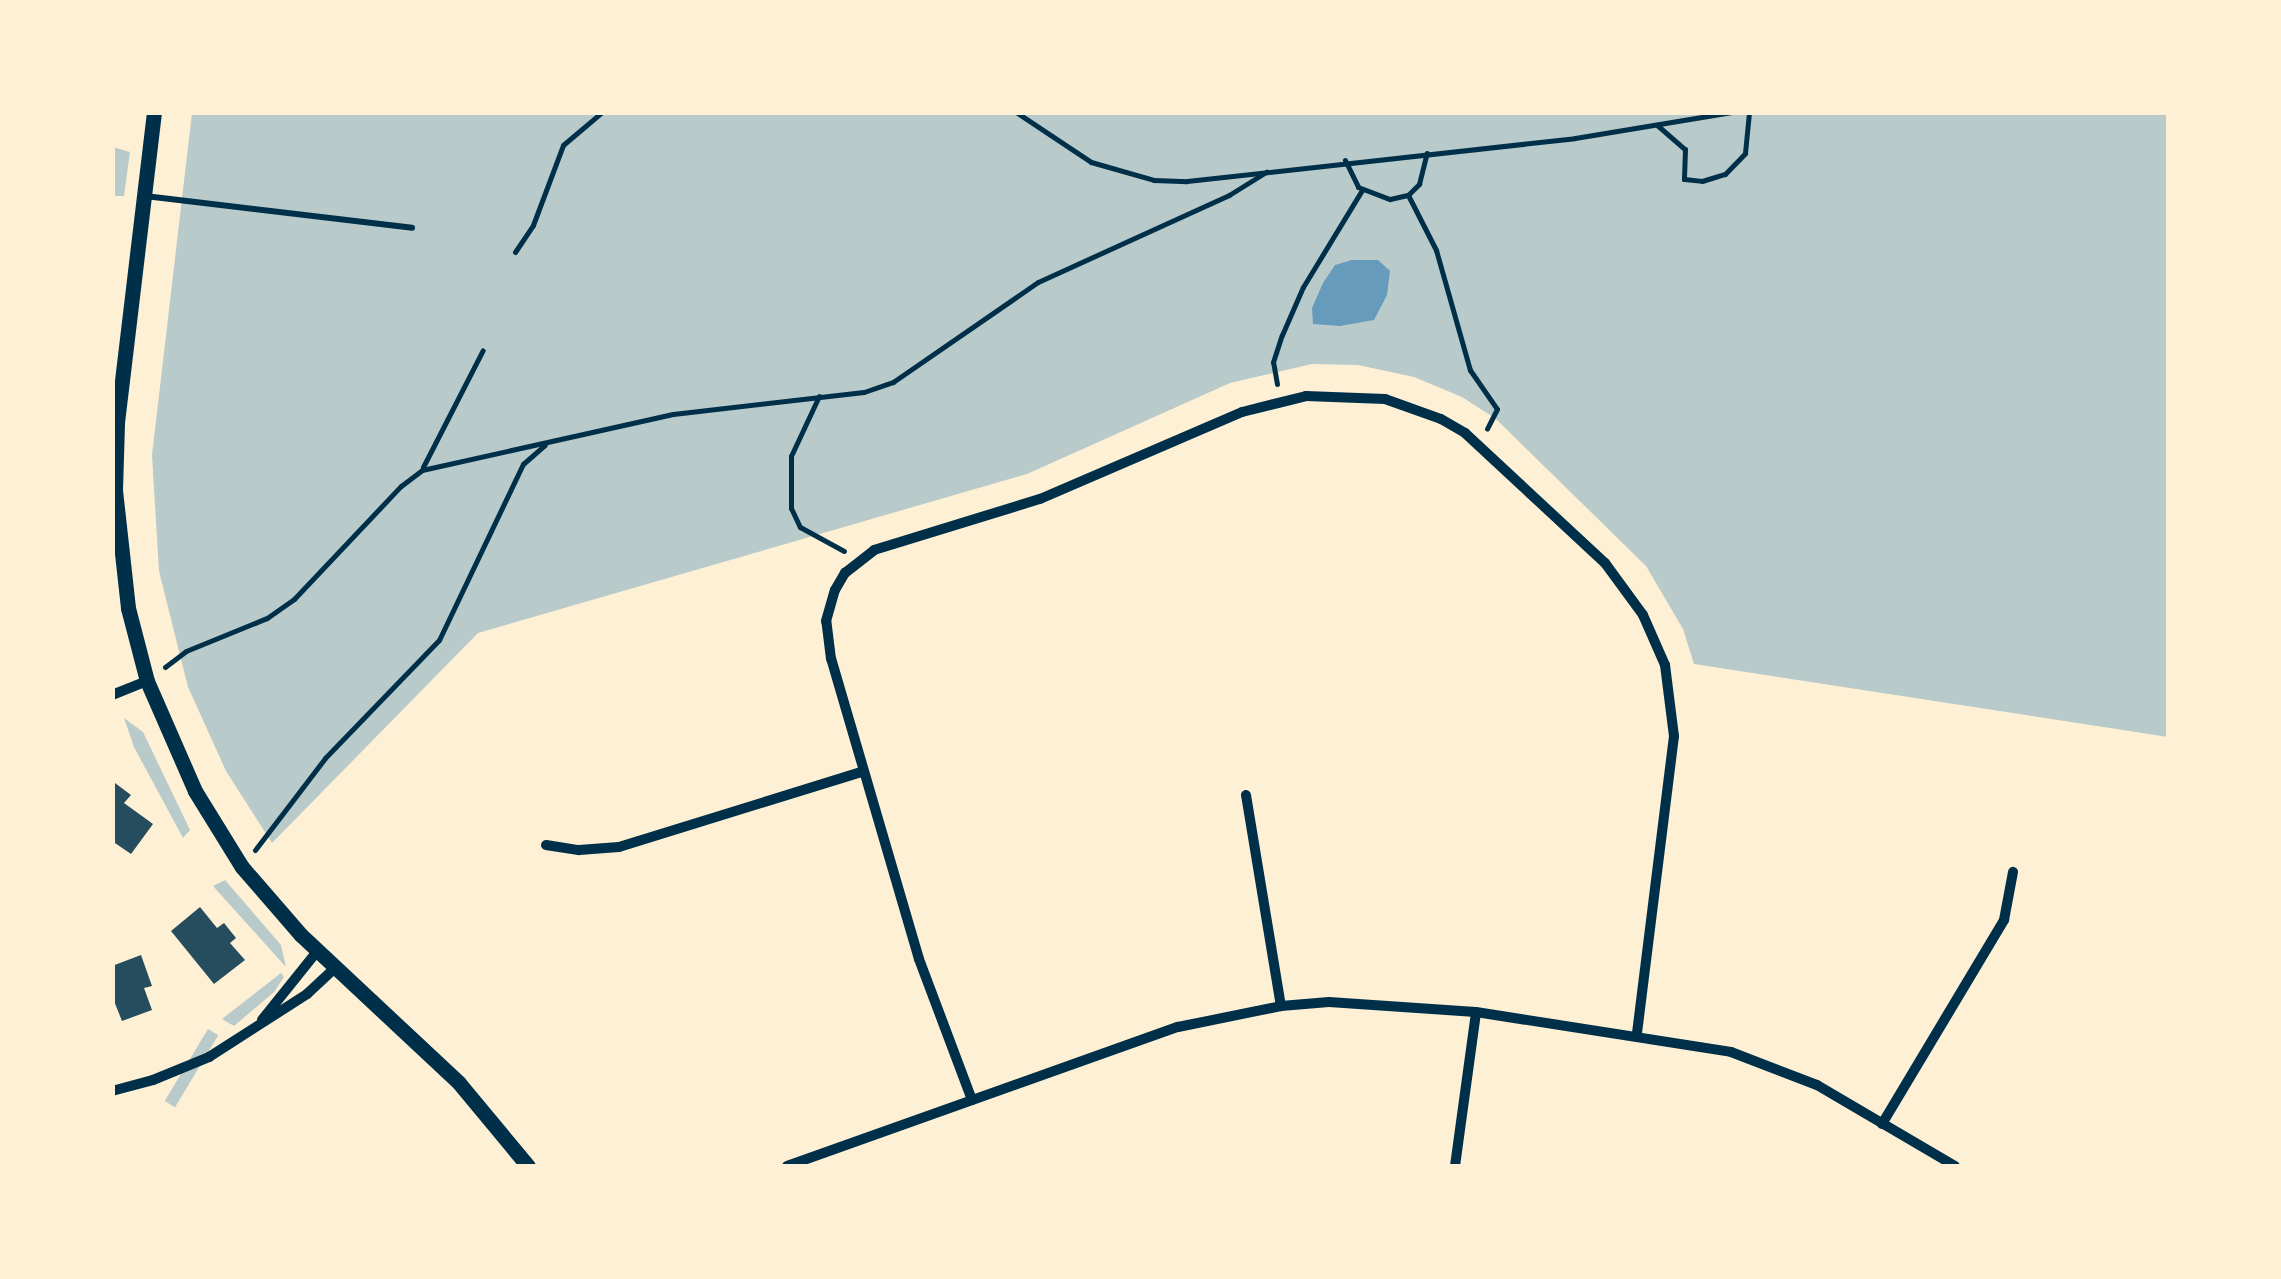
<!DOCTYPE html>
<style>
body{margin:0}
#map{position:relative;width:2281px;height:1279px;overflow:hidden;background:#fdf0d5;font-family:"Fira Sans Condensed",sans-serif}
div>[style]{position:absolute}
.green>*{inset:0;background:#b9caca;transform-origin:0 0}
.water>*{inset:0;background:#669bbc}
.building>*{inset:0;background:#264d5e}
.path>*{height:5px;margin:-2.5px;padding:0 2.5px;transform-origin:2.5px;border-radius:2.5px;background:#003049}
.service>*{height:6px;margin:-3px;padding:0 3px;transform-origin:3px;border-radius:3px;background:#003049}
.minor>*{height:10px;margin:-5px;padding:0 5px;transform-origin:5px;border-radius:5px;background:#003049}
.tertiary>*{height:15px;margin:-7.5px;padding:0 7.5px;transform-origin:7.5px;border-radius:7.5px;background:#003049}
span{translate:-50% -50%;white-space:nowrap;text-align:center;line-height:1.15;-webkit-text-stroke:10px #fdf0d5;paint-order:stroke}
.frame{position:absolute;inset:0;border:115px solid #fdf0d5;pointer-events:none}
</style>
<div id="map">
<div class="green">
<i style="clip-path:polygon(192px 113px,2168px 113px,2168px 737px,1694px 664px,1683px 629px,1646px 566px,1496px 419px,1462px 397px,1414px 377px,1358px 365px,1312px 364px,1230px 383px,1027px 474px,478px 633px,272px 843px,226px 771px,188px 687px,159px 571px,152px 455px)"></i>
<i style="clip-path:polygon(113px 147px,130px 152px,124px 196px,113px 196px)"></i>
<i style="clip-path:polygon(124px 718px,143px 732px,190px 830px,183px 838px,134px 747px)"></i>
<i style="clip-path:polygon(225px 880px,281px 945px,286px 967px,213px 886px)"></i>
<i style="clip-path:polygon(281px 973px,284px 977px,274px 992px,234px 1026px,222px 1019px)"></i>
<i style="left:208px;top:1029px;width:12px;height:84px;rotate:31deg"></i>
</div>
<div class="water">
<i style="clip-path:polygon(1352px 260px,1378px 260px,1390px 271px,1387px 295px,1374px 320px,1340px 326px,1313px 324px,1312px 308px,1323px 283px,1335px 265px)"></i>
</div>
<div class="building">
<i style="clip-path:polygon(115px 783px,131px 795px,124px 803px,153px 824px,131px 854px,112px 841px)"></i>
<i style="clip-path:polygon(200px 907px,217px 928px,224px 923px,236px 938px,230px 943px,245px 960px,214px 984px,171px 931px)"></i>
<i style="clip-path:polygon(141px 955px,152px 986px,144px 988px,152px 1010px,122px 1021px,112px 996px,112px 966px)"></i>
</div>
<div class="path">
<i style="left:1016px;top:112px;width:90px;rotate:33.7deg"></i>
<i style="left:1091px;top:162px;width:66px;rotate:15.9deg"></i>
<i style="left:1154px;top:180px;width:33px;rotate:2deg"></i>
<i style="left:1187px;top:181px;width:390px;rotate:-6.3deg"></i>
<i style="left:1575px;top:138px;width:159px;rotate:-9.4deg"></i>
<i style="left:1657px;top:125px;width:37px;rotate:41deg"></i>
<i style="left:1685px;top:149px;width:30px;rotate:92deg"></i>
<i style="left:1684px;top:179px;width:18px;rotate:6deg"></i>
<i style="left:1702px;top:181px;width:24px;rotate:-17deg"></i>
<i style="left:1725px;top:174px;width:29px;rotate:-46deg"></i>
<i style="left:1745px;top:153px;width:41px;rotate:-84.4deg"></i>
<i style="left:1345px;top:160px;width:30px;rotate:64deg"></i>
<i style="left:1358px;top:187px;width:34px;rotate:21deg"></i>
<i style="left:1390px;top:199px;width:18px;rotate:-13deg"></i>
<i style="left:1408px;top:195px;width:16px;rotate:-45deg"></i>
<i style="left:1419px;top:184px;width:32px;rotate:-76deg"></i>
<i style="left:1408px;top:195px;width:62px;rotate:63deg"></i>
<i style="left:1436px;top:250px;width:125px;rotate:74.2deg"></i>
<i style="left:1470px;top:370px;width:47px;rotate:55.3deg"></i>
<i style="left:1497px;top:409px;width:22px;rotate:117deg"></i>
<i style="left:515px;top:252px;width:32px;rotate:-56deg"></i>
<i style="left:533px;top:225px;width:85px;rotate:-69.4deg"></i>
<i style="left:563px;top:145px;width:51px;rotate:-40.2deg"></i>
<i style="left:1277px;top:384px;width:22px;rotate:-100deg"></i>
<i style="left:1273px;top:362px;width:28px;rotate:-72deg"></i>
<i style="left:1282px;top:335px;width:52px;rotate:-66.4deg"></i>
<i style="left:1303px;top:287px;width:114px;rotate:-58.7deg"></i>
<i style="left:819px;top:396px;width:66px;rotate:115deg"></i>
<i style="left:791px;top:456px;width:52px;rotate:90deg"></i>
<i style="left:791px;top:508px;width:21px;rotate:65deg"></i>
<i style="left:800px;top:527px;width:50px;rotate:28.6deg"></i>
<i style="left:423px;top:467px;width:131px;rotate:-62.9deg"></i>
<i style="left:165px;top:667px;width:26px;rotate:-37deg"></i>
<i style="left:186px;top:651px;width:87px;rotate:-22.2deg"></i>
<i style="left:267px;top:618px;width:33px;rotate:-35deg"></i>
<i style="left:294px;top:599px;width:156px;rotate:-46.6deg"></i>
<i style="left:401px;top:486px;width:26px;rotate:-37deg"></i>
<i style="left:422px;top:470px;width:257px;rotate:-12.6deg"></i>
<i style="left:673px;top:414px;width:192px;rotate:-6.6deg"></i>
<i style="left:864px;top:392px;width:31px;rotate:-19deg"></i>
<i style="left:893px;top:382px;width:176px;rotate:-34.6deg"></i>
<i style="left:1038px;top:282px;width:210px;rotate:-24.5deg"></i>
<i style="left:1229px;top:195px;width:44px;rotate:-31.9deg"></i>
<i style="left:255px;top:850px;width:116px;rotate:-52.7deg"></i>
<i style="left:325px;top:758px;width:164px;rotate:-46deg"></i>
<i style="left:439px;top:640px;width:195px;rotate:-64.5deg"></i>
<i style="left:523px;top:464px;width:29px;rotate:-41deg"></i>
</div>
<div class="service">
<i style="left:145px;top:196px;width:269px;rotate:6.8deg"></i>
</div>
<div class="minor">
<i style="left:112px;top:695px;width:38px;rotate:-22deg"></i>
<i style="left:1246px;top:795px;width:214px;rotate:80.6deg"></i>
<i style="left:546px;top:845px;width:33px;rotate:9deg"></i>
<i style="left:579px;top:850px;width:40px;rotate:-4.3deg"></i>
<i style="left:619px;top:847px;width:254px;rotate:-17.2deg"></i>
<i style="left:262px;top:1020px;width:90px;rotate:-51.3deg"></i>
<i style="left:112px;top:1091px;width:42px;rotate:-15deg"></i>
<i style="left:153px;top:1080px;width:61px;rotate:-22.3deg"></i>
<i style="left:209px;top:1057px;width:117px;rotate:-32.7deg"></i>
<i style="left:307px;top:994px;width:40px;rotate:-43deg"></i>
<i style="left:972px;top:1100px;width:151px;rotate:-110.6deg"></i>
<i style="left:919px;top:959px;width:313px;rotate:-106.3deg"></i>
<i style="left:831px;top:659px;width:38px;rotate:-97deg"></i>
<i style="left:826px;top:621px;width:32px;rotate:-74deg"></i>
<i style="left:835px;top:590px;width:20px;rotate:-60deg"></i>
<i style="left:845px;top:573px;width:37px;rotate:-38deg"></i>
<i style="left:874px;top:550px;width:174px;rotate:-17.1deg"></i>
<i style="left:1040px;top:499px;width:220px;rotate:-23.3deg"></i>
<i style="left:1242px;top:412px;width:66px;rotate:-14deg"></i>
<i style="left:1306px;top:396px;width:79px;rotate:2.2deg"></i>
<i style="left:1385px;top:399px;width:59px;rotate:19.7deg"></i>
<i style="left:1441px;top:419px;width:28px;rotate:30deg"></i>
<i style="left:1465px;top:433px;width:191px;rotate:42.9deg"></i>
<i style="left:1605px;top:563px;width:64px;rotate:53.8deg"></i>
<i style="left:1643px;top:615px;width:55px;rotate:66.3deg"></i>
<i style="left:1665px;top:665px;width:72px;rotate:82.8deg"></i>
<i style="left:1674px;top:736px;width:301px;rotate:97.1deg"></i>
<i style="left:1882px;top:1124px;width:238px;rotate:-59.1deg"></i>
<i style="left:2004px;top:920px;width:49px;rotate:-79.4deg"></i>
<i style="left:787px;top:1166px;width:415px;rotate:-19.6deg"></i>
<i style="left:1178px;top:1027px;width:105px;rotate:-11.5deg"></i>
<i style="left:1281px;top:1006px;width:48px;rotate:-4.8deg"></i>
<i style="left:1329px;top:1002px;width:147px;rotate:3.9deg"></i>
<i style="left:1476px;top:1012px;width:258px;rotate:8.9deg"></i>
<i style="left:1731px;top:1052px;width:92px;rotate:21deg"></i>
<i style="left:1817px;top:1085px;width:160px;rotate:30.4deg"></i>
<i style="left:1455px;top:1166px;width:155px;rotate:-82.2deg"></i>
</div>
<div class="tertiary">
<i style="left:154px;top:112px;width:313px;rotate:96.8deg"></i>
<i style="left:117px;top:423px;width:67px;rotate:91.7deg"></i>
<i style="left:115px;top:490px;width:119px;rotate:83.7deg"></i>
<i style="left:128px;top:608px;width:75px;rotate:75.4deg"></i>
<i style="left:147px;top:681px;width:120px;rotate:66.4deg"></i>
<i style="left:195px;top:791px;width:89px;rotate:58.3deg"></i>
<i style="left:242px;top:867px;width:90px;rotate:49.1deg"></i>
<i style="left:301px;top:935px;width:216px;rotate:43.1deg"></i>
<i style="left:459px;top:1083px;width:108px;rotate:50.3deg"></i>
</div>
<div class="frame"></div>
</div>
